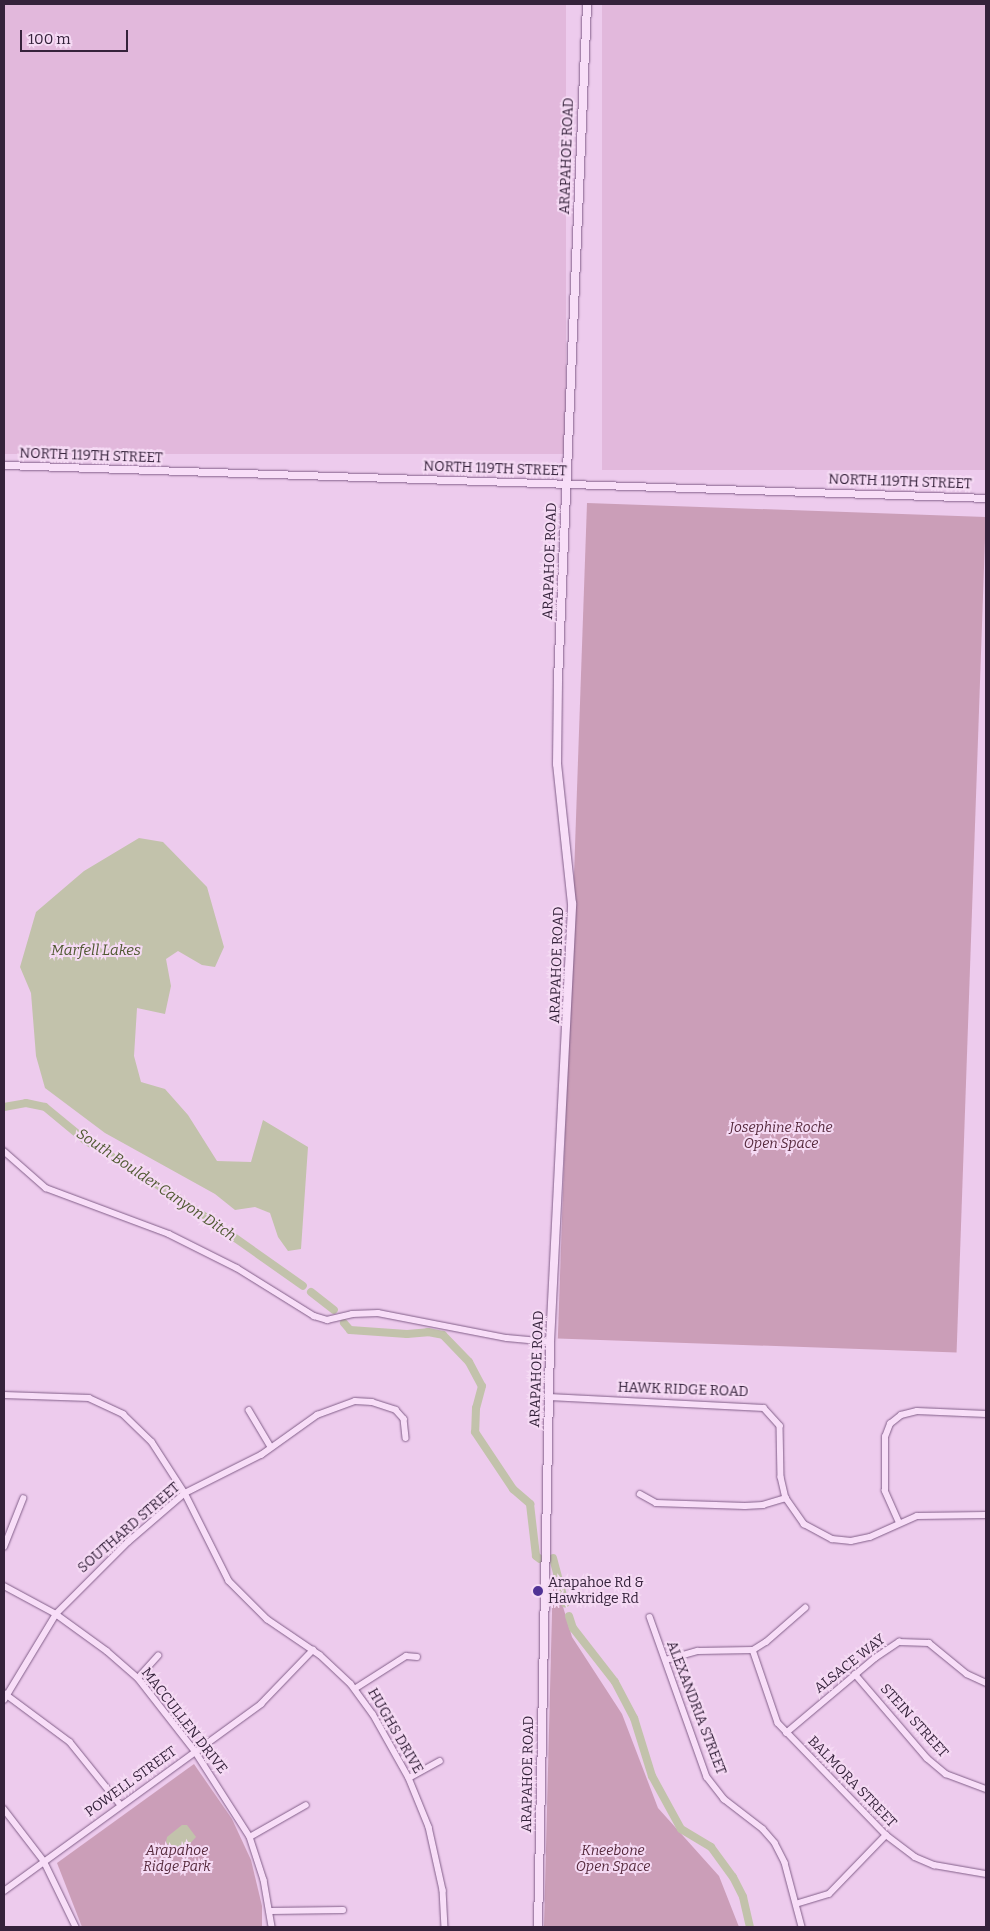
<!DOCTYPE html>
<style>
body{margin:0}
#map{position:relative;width:990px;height:1931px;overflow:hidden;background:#edcbed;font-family:Bitter,serif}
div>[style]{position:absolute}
.farmland>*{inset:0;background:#e2b8dc;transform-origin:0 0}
.green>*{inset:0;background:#cb9eb8;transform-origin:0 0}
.water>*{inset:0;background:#c2c2ab}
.canal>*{height:8px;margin:-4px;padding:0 4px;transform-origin:4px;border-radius:4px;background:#c2c2ab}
.roads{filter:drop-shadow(0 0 1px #825f89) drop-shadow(0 0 1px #825f89)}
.minor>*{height:5.5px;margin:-2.75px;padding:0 2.75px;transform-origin:2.75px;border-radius:2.75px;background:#f8def8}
.tertiary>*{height:7px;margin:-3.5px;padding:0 3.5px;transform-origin:3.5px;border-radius:3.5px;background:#f8def8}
.secondary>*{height:8px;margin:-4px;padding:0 4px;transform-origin:4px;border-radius:4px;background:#f8def8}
.dots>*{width:14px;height:14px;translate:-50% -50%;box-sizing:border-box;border:2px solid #f5daf4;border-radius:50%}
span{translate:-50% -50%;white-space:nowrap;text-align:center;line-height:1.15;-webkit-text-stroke:4px #f5daf4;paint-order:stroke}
.street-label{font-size:14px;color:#35223b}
.park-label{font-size:14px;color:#562a3d;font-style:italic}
.poi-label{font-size:14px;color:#35223b}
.left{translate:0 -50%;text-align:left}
.water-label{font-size:15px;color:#505932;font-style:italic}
.frame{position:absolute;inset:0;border:5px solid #35223b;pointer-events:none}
.scale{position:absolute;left:20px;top:30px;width:108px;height:22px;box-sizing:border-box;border:2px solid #35223b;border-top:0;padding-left:6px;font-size:15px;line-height:18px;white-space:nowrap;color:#35223b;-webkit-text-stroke:4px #f5daf4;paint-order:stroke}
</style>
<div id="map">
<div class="farmland">
<i style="left:4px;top:4px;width:562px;height:450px"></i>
<i style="left:602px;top:4px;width:384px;height:466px"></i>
</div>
<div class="green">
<i style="left:587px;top:503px;width:399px;height:836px;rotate:2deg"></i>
<i style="clip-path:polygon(553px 1573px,572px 1637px,622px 1714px,658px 1808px,719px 1876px,739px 1927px,544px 1927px)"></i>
<i style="clip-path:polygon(194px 1764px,232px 1819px,251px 1860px,262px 1906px,262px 1927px,82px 1927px,57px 1863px)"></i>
</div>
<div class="water">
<i style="clip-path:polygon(139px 838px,163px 842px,207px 887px,224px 947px,215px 967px,202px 965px,178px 951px,166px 959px,171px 986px,165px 1014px,137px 1008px,134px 1056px,141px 1082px,165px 1089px,188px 1115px,217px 1161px,251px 1162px,263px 1120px,308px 1147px,301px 1249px,288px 1251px,278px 1237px,270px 1213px,255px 1207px,235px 1210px,215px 1194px,105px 1133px,45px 1088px,36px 1056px,31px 993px,20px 967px,36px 912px,84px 871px)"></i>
<i style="clip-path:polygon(182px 1825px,187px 1825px,196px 1837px,185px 1849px,174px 1852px,166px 1842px,167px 1837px)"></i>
</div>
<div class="canal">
<i style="left:4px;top:1107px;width:22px;rotate:-10deg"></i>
<i style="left:26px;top:1103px;width:19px;rotate:12deg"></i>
<i style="left:45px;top:1107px;width:52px;rotate:39.5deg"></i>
<i style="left:85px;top:1140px;width:108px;rotate:31.8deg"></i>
<i style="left:177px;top:1197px;width:154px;rotate:35.2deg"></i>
<i style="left:311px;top:1292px;width:29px;rotate:38deg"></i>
<i style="left:344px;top:1323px;width:9px;rotate:49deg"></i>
<i style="left:350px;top:1330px;width:57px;rotate:4deg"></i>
<i style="left:407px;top:1334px;width:21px;rotate:-5deg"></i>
<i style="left:428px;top:1332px;width:15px;rotate:11deg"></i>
<i style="left:443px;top:1335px;width:37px;rotate:46deg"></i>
<i style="left:469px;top:1362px;width:27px;rotate:62deg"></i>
<i style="left:482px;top:1386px;width:23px;rotate:105deg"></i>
<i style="left:476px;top:1408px;width:24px;rotate:92deg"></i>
<i style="left:475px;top:1432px;width:69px;rotate:56.3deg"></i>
<i style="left:513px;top:1489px;width:23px;rotate:41deg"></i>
<i style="left:530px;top:1504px;width:52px;rotate:83.4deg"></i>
<i style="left:536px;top:1556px;width:5px;rotate:37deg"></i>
<i style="left:553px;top:1558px;width:47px;rotate:75.1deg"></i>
<i style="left:569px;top:1616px;width:13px;rotate:72deg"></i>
<i style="left:573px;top:1628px;width:68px;rotate:52.1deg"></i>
<i style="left:615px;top:1682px;width:41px;rotate:62.2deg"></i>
<i style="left:634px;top:1718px;width:61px;rotate:72.8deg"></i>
<i style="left:652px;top:1776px;width:60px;rotate:61.3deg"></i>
<i style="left:681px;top:1829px;width:35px;rotate:31deg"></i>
<i style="left:711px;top:1847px;width:37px;rotate:54deg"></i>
<i style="left:733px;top:1877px;width:22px;rotate:63deg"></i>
<i style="left:743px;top:1897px;width:31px;rotate:77deg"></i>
</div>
<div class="roads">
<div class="minor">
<i style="left:4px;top:1151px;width:56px;rotate:41.4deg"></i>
<i style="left:46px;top:1188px;width:131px;rotate:20.5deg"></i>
<i style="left:169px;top:1234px;width:76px;rotate:26.6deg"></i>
<i style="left:237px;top:1268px;width:91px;rotate:31.9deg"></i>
<i style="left:314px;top:1316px;width:14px;rotate:17deg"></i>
<i style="left:327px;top:1320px;width:26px;rotate:-13deg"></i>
<i style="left:352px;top:1314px;width:26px;rotate:-2deg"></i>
<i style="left:378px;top:1313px;width:131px;rotate:11deg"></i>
<i style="left:507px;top:1338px;width:43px;rotate:5.3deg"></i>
<i style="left:4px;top:1395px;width:85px;rotate:2deg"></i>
<i style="left:89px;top:1398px;width:38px;rotate:25deg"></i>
<i style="left:123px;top:1414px;width:40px;rotate:44deg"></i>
<i style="left:152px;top:1442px;width:61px;rotate:57.1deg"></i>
<i style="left:185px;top:1493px;width:98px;rotate:63.4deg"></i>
<i style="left:229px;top:1581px;width:54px;rotate:45deg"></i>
<i style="left:267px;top:1619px;width:64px;rotate:34.2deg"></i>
<i style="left:320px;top:1655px;width:42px;rotate:43.1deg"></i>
<i style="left:351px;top:1684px;width:37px;rotate:54deg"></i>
<i style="left:373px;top:1714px;width:73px;rotate:60.6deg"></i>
<i style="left:409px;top:1778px;width:53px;rotate:67.8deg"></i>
<i style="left:429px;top:1827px;width:65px;rotate:77.5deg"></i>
<i style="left:443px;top:1890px;width:37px;rotate:87deg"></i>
<i style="left:549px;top:1397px;width:215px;rotate:2.9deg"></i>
<i style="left:764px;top:1408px;width:24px;rotate:48deg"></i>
<i style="left:780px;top:1426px;width:51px;rotate:88.9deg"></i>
<i style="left:781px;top:1477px;width:22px;rotate:77deg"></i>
<i style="left:786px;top:1498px;width:32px;rotate:55deg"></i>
<i style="left:804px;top:1524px;width:32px;rotate:28deg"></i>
<i style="left:832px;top:1539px;width:19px;rotate:6deg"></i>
<i style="left:851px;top:1541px;width:19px;rotate:-12deg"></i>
<i style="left:870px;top:1537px;width:51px;rotate:-24.1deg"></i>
<i style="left:917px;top:1516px;width:69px;rotate:-0.8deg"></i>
<i style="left:249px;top:1410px;width:43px;rotate:59.3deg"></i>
<i style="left:640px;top:1494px;width:18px;rotate:29deg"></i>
<i style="left:656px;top:1503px;width:89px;rotate:1.9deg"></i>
<i style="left:745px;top:1506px;width:18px;rotate:-3deg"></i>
<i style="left:763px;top:1505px;width:24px;rotate:-17deg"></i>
<i style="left:899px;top:1523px;width:35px;rotate:-114deg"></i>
<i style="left:885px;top:1491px;width:54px;rotate:-90deg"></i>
<i style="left:885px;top:1437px;width:14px;rotate:-69deg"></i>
<i style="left:890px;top:1424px;width:14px;rotate:-39deg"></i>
<i style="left:901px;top:1415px;width:16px;rotate:-14deg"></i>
<i style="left:917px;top:1411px;width:69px;rotate:2.5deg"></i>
<i style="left:4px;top:1547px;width:52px;rotate:-68.4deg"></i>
<i style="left:4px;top:1586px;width:59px;rotate:28.3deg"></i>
<i style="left:56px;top:1614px;width:63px;rotate:36deg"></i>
<i style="left:107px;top:1651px;width:41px;rotate:41.1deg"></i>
<i style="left:138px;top:1678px;width:93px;rotate:52deg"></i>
<i style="left:195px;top:1751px;width:102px;rotate:57.4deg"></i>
<i style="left:250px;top:1837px;width:45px;rotate:72deg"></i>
<i style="left:264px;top:1880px;width:48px;rotate:80.3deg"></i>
<i style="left:650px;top:1617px;width:170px;rotate:70.4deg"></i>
<i style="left:707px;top:1777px;width:28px;rotate:52deg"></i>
<i style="left:724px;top:1799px;width:49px;rotate:37.6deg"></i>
<i style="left:763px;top:1829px;width:18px;rotate:49deg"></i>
<i style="left:775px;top:1843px;width:22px;rotate:63deg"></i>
<i style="left:785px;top:1863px;width:66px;rotate:75.1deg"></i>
<i style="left:753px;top:1650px;width:77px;rotate:71.1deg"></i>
<i style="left:778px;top:1723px;width:156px;rotate:46deg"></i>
<i style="left:886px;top:1835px;width:36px;rotate:37deg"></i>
<i style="left:915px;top:1857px;width:21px;rotate:23deg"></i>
<i style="left:934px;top:1865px;width:53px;rotate:9.8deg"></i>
<i style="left:666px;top:1660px;width:33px;rotate:-16deg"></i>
<i style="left:698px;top:1651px;width:55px;rotate:-1deg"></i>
<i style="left:753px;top:1650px;width:15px;rotate:-32deg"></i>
<i style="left:766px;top:1642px;width:52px;rotate:-41.1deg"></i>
<i style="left:855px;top:1674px;width:111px;rotate:49.4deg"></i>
<i style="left:927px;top:1758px;width:25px;rotate:40deg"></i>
<i style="left:946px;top:1774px;width:43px;rotate:20.6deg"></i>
<i style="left:138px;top:1678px;width:30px;rotate:-48deg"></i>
<i style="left:356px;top:1688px;width:59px;rotate:-32.6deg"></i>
<i style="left:406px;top:1656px;width:11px;rotate:5deg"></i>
<i style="left:4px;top:1693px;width:82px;rotate:36.6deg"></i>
<i style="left:70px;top:1742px;width:80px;rotate:51.1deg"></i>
<i style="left:4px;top:1700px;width:100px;rotate:-58.8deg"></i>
<i style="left:56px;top:1614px;width:102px;rotate:-45deg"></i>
<i style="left:128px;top:1542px;width:75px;rotate:-40.7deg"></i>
<i style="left:185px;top:1493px;width:85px;rotate:-26.6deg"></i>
<i style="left:261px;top:1455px;width:69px;rotate:-35.5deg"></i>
<i style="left:317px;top:1415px;width:40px;rotate:-20.2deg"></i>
<i style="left:355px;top:1401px;width:17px;rotate:3deg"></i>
<i style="left:372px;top:1402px;width:25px;rotate:18deg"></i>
<i style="left:396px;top:1410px;width:12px;rotate:48deg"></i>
<i style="left:404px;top:1419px;width:19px;rotate:84deg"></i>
<i style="left:786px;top:1733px;width:116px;rotate:-40.1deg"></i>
<i style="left:875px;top:1658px;width:29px;rotate:-34deg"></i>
<i style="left:899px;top:1642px;width:30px;rotate:2deg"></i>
<i style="left:929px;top:1643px;width:49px;rotate:39.2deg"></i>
<i style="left:967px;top:1674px;width:21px;rotate:25deg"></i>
<i style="left:409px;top:1778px;width:35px;rotate:-29deg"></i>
<i style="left:4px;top:1809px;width:66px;rotate:52.4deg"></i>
<i style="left:44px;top:1861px;width:73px;rotate:64.1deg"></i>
<i style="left:250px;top:1837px;width:64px;rotate:-29.7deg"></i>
<i style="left:4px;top:1891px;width:318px;rotate:-36deg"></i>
<i style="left:261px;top:1704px;width:75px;rotate:-46.1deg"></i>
<i style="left:796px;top:1904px;width:34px;rotate:-17deg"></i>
<i style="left:829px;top:1894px;width:82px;rotate:-46deg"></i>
<i style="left:271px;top:1911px;width:72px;rotate:-0.8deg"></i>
</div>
<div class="tertiary">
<i style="left:4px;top:465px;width:983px;rotate:1.92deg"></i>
</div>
<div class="secondary">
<i style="left:538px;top:1927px;width:585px;rotate:-88.82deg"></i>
<i style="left:550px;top:1342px;width:439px;rotate:-87.1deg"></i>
<i style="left:572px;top:904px;width:141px;rotate:-96.1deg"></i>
<i style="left:557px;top:764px;width:84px;rotate:-89.3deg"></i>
<i style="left:558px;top:680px;width:677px;rotate:-87.54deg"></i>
</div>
</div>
<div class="dots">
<i style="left:538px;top:1591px;background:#503295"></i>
</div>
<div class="street-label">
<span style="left:567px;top:156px;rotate:-88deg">ARAPAHOE ROAD</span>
<span style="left:91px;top:456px;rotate:2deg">NORTH 119TH STREET</span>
<span style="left:495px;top:469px;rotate:2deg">NORTH 119TH STREET</span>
<span style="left:900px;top:482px;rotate:2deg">NORTH 119TH STREET</span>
<span style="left:550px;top:561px;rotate:-88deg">ARAPAHOE ROAD</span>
<span style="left:557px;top:965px;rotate:-88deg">ARAPAHOE ROAD</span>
<span style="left:537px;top:1369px;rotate:-88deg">ARAPAHOE ROAD</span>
<span style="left:683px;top:1390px;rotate:2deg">HAWK RIDGE ROAD</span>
<span style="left:129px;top:1528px;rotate:-41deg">SOUTHARD STREET</span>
<span style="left:850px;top:1664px;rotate:-38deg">ALSACE WAY</span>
<span style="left:696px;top:1708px;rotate:69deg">ALEXANDRIA STREET</span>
<span style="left:184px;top:1721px;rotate:52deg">MACCULLEN DRIVE</span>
<span style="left:914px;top:1721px;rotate:48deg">STEIN STREET</span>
<span style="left:395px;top:1731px;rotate:60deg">HUGHS DRIVE</span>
<span style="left:528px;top:1774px;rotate:-89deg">ARAPAHOE ROAD</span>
<span style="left:131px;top:1782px;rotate:-36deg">POWELL STREET</span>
<span style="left:852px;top:1782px;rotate:46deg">BALMORA STREET</span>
</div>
<div class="park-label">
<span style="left:781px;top:1136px">Josephine Roche<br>Open Space</span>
<span style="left:177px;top:1859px">Arapahoe<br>Ridge Park</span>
<span style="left:613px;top:1859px">Kneebone<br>Open Space</span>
</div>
<div class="poi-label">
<span class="left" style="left:548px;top:1591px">Arapahoe Rd &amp;<br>Hawkridge Rd</span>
</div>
<div class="water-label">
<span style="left:96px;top:951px">Marfell Lakes</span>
<span style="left:156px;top:1185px;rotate:34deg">South Boulder Canyon Ditch</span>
</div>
<div class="frame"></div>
<div class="scale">100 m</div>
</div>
